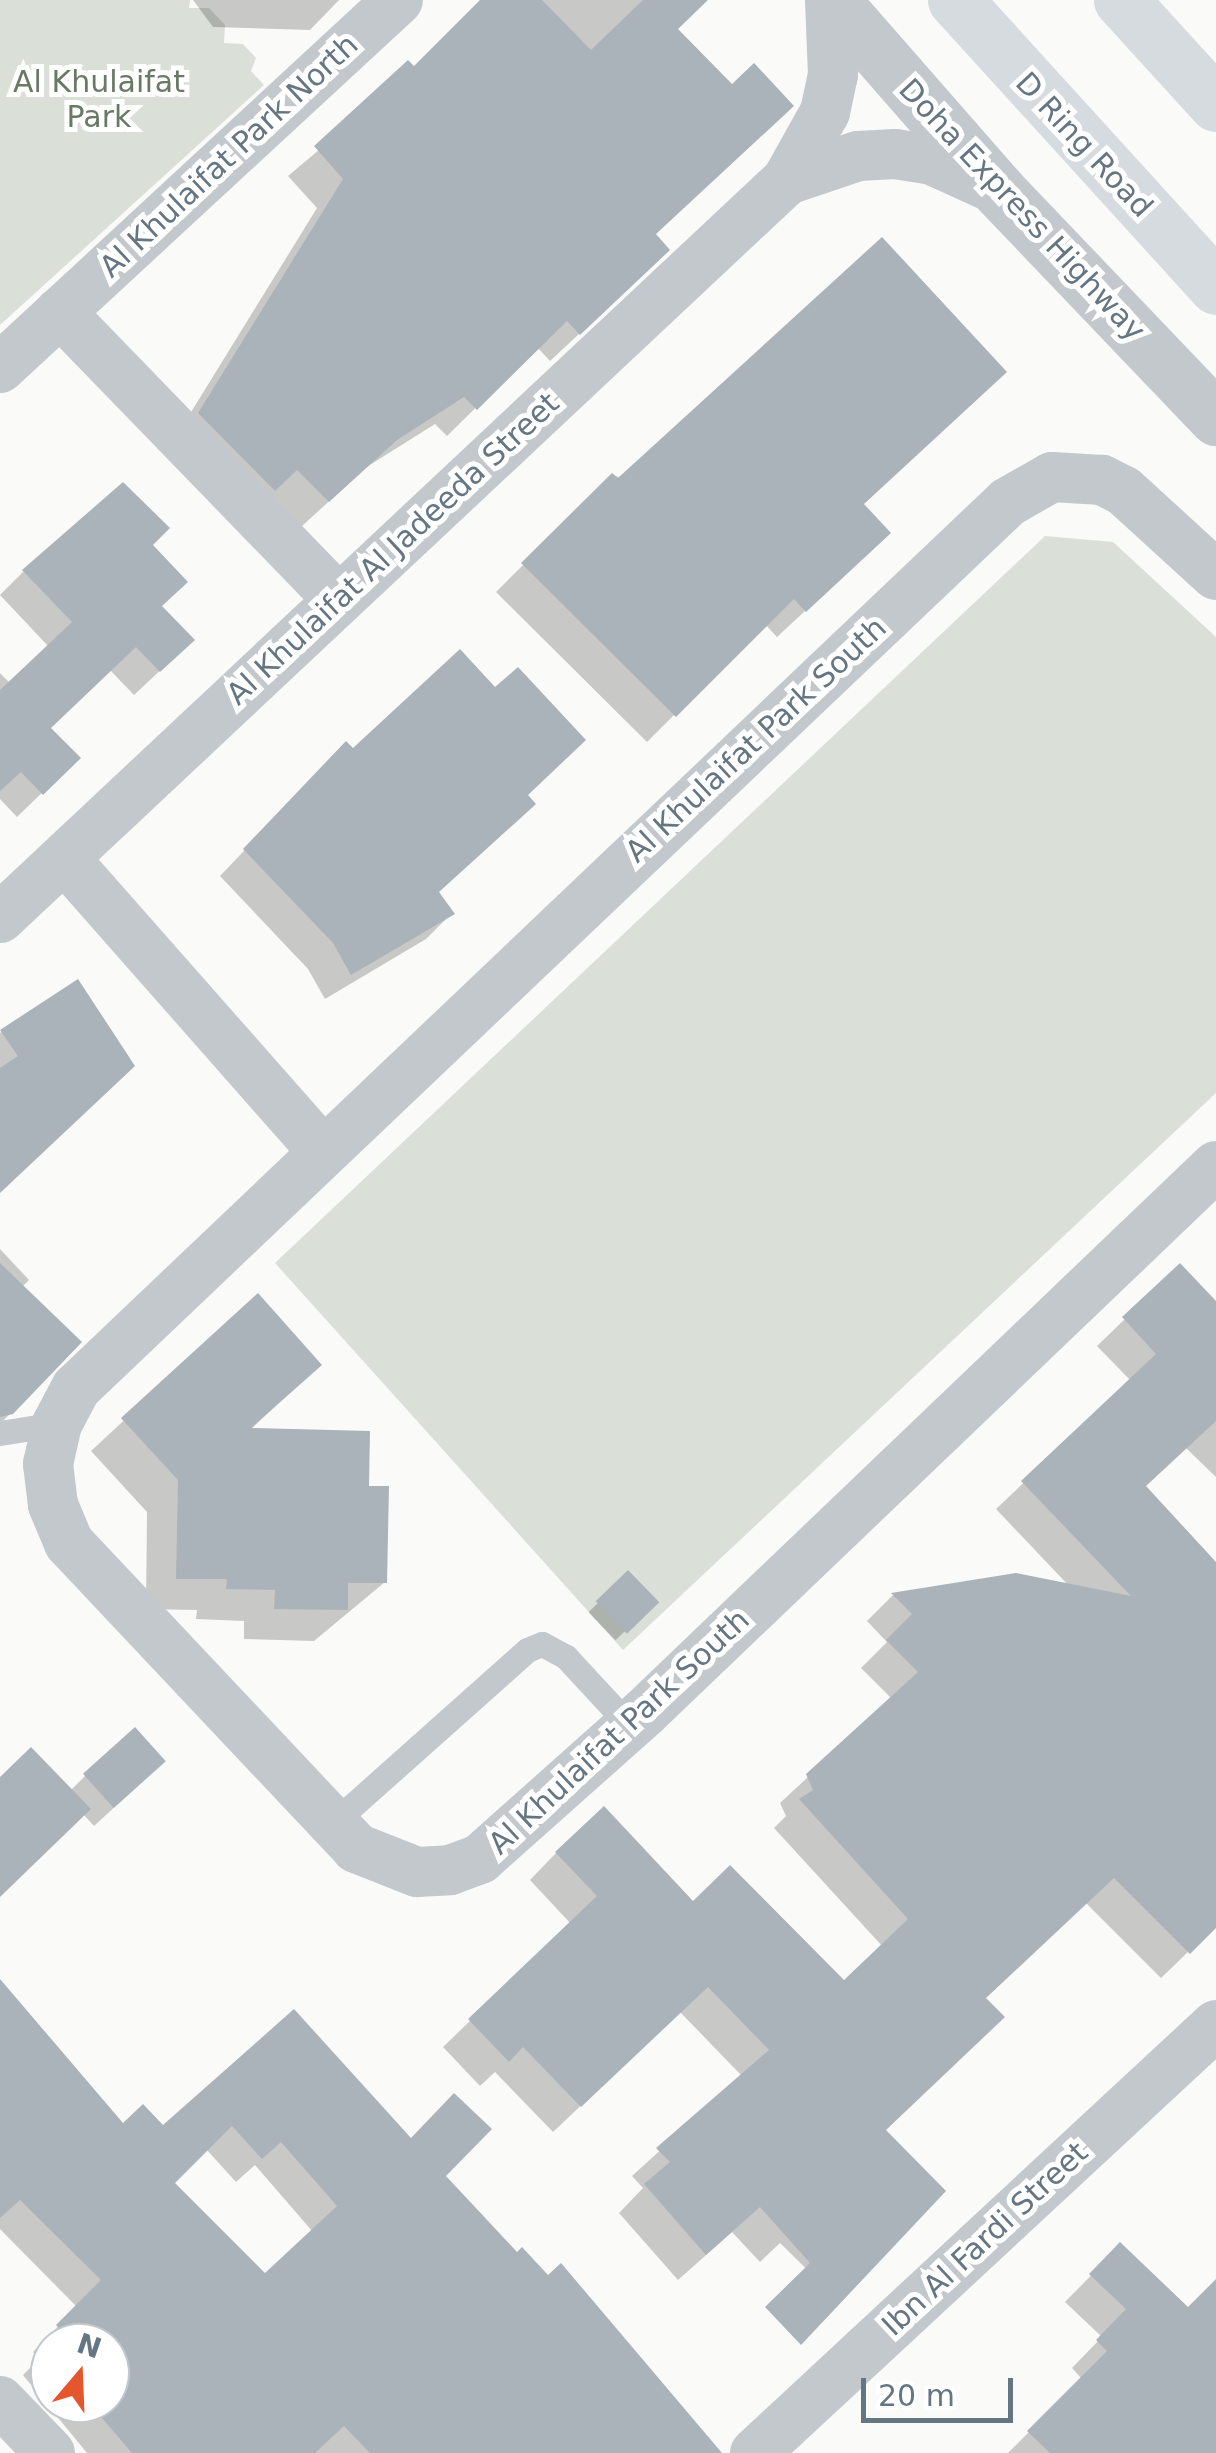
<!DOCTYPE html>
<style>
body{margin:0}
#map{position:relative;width:1216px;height:2453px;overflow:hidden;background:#fafaf8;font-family:"DejaVu Sans",sans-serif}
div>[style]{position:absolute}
.green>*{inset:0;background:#dadfd7}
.shadow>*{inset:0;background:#0003;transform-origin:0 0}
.building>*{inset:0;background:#aab3b9;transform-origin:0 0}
.service>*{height:25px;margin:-12.5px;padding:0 12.5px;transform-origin:12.5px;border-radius:12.5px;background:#c3c8cc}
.minor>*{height:50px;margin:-25px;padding:0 25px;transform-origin:25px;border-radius:25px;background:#c3c8cc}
.tertiary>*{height:55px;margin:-27.5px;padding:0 27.5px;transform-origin:27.5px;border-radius:27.5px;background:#c3c8cc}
.secondary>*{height:55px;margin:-27.5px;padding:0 27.5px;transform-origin:27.5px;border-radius:27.5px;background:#d6dbdf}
.primary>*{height:55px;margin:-27.5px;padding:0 27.5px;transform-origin:27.5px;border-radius:27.5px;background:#d6dbdf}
span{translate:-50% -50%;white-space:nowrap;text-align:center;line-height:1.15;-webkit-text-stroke:10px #fff;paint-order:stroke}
.park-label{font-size:30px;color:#687a64}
.street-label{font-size:30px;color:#657683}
.north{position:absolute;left:30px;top:2323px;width:100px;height:100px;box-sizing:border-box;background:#fff;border:2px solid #c1c8cd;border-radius:50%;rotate:19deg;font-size:28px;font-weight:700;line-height:40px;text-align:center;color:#657683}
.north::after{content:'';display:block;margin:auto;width:35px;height:45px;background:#e4572e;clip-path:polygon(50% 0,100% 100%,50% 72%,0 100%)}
.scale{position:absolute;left:861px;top:2378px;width:152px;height:45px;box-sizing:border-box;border:5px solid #657683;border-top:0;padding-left:12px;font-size:30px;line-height:35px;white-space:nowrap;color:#657683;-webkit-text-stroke:8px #fff;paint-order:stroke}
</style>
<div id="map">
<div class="green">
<i style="clip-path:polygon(0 0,190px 0,189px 8px,209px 8px,225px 25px,224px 43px,243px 44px,256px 58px,251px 71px,264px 85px,0 325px)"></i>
<i style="clip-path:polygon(1045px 536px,1113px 542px,1216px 637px,1216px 1093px,623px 1650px,275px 1263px)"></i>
</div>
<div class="shadow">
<i style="clip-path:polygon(193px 0,339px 0,310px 30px,213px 27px)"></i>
<i style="clip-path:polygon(483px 0,693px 0,676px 29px,639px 278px,550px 361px,537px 347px,447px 436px,435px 424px,365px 468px,300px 528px,172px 443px,317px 208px,288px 176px,414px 70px)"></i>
<i style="clip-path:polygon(612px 476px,862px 505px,861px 559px,777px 637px,765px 624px,647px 742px,496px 592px)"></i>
<i style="clip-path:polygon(149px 545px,167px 664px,134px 695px,110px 670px,48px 729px,78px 758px,17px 817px,0 799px,0 673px,10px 683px,49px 647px,0 595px,24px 571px)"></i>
<i style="clip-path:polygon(352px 751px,525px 796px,437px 893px,451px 914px,426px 939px,325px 999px,308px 969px,220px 876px,321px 770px)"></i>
<i style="clip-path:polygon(77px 982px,0 1191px,0 1033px)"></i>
<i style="clip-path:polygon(0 1249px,29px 1280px,22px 1287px,79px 1342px,0 1424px)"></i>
<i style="clip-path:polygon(1180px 1266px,1216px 1305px,1216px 1477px,1186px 1448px,1144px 1487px,1216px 1565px,1216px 1925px,1161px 1978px,1086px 1903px,983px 1999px,883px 2131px,835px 2297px,780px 2243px,760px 2262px,732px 2232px,678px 2280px,619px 2213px,643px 2188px,632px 2176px,742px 2076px,680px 2012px,553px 2132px,495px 2072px,480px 2086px,443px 2047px,571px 1924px,530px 1880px,556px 1853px,692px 1905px,844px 1983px,883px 1947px,774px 1828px,786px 1816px,780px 1803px,892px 1699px,861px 1668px,887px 1642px,867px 1621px,893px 1595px,1016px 1576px,1070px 1587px,996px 1509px,1131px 1381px,1097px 1346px)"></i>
<i style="clip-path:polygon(258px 1296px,319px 1365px,249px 1431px,367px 1488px,385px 1582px,314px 1641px,244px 1639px,244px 1621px,196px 1619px,197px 1610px,146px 1609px,147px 1512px,91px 1451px)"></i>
<i style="left:628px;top:1574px;width:39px;height:55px;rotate:46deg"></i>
<i style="clip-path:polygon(85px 1776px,144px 1780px,94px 1826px,83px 1814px,0 1895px,0 1781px,70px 1791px)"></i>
<i style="clip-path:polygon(evenodd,0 1983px,123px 2127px,163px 2129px,293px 2013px,517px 2256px,719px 2453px,87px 2453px,23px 2375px,39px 2359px,33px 2352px,77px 2307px,0 2229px,0 1983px,206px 2149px,236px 2182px,255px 2165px,313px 2232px,265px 2277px,172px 2183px,206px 2149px,0 1983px,50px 2343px,110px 2343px,110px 2403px,50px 2403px,50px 2343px)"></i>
<i style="clip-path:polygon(1121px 2245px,1188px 2310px,1216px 2282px,1216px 2453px,1008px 2453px,1082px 2379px,1072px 2368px,1102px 2337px,1065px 2302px)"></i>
</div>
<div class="building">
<i style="clip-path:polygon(480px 0,542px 0,591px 50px,643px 0,708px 0,678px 29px,732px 84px,754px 63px,794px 106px,656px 234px,670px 250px,580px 335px,567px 321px,477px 410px,464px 397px,397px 440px,329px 502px,297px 470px,275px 491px,198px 413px,343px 179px,314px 146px,408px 60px,414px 66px)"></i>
<i style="clip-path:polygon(882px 237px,1007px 372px,864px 504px,891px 533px,806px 612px,794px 599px,676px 717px,521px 563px,612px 473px,618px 478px)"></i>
<i style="clip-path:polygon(123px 482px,170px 528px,153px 545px,188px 582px,162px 606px,195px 640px,160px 672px,136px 647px,51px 728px,81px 758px,43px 795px,21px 772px,0 791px,0 690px,72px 622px,22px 570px)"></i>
<i style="clip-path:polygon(460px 649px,495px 687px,518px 667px,586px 740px,528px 795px,536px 804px,439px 892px,455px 914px,351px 975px,333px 943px,243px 849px,346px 741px,353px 748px)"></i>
<i style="clip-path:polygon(78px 979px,135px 1066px,0 1193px,0 1068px,18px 1056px,0 1030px)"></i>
<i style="clip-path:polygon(0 1263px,82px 1342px,13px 1414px,0 1417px)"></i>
<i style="clip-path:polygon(1180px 1263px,1216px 1301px,1216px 1421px,1146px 1486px,1216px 1562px,1216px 1928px,1190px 1954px,1114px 1878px,986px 1998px,1005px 2017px,886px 2130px,946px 2191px,801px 2345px,765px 2307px,810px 2263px,760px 2207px,706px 2255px,644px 2184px,670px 2162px,656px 2148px,769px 2050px,708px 1987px,581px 2107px,523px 2047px,509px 2062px,468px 2019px,597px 1896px,555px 1852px,604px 1806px,693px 1901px,730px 1865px,844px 1980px,908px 1919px,799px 1799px,813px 1790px,806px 1774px,918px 1672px,886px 1640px,912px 1614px,891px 1593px,1016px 1573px,1131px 1596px,1021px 1481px,1156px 1354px,1122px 1317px)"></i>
<i style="clip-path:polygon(258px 1293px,322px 1365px,251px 1428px,370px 1431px,369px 1486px,389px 1486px,387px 1583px,348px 1583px,348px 1610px,274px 1609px,275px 1590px,226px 1589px,227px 1579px,176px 1579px,178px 1480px,121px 1418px)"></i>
<i style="left:628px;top:1570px;width:45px;height:45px;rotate:46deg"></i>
<i style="left:135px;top:1727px;width:46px;height:70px;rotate:48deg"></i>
<i style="clip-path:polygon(31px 1747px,91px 1809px,0 1897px,0 1777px)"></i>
<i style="clip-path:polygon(evenodd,0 1979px,123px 2123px,143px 2104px,163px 2125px,294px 2009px,411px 2138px,454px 2093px,492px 2129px,446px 2176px,517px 2252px,522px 2247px,548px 2275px,561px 2263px,722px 2453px,370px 2453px,344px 2426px,315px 2453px,132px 2453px,89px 2403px,110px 2403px,110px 2343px,51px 2343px,63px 2332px,56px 2325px,101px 2280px,20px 2200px,0 2218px,0 1979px,232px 2126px,262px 2159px,281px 2142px,337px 2206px,265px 2273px,175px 2183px,232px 2126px)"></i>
<i style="clip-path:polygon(1120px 2242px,1188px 2307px,1216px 2279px,1216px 2453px,1050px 2453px,1027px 2431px,1107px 2351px,1096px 2340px,1126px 2309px,1089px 2274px)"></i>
</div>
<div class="service">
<i style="left:0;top:1433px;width:58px;rotate:-9deg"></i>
<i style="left:333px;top:1823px;width:260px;rotate:-41.7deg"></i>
<i style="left:527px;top:1650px;width:16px;rotate:-22deg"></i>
<i style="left:542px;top:1644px;width:27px;rotate:28deg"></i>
<i style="left:566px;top:1657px;width:94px;rotate:47.2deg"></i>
</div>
<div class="minor">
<i style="left:787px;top:180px;width:75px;rotate:-18.7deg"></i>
<i style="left:858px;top:156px;width:37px;rotate:-3deg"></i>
<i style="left:895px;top:154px;width:37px;rotate:9deg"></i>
<i style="left:932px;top:160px;width:70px;rotate:24.4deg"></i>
<i style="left:60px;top:312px;width:400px;rotate:45.9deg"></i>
<i style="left:0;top:368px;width:542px;rotate:-42.76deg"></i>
<i style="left:1216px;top:575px;width:125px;rotate:-137.6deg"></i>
<i style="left:1124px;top:491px;width:25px;rotate:-153deg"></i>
<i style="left:1102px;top:480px;width:50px;rotate:-176.6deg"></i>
<i style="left:1052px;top:477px;width:51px;rotate:150.4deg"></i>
<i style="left:1008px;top:502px;width:1286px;rotate:136.45deg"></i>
<i style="left:76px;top:1388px;width:41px;rotate:117.8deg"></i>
<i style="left:57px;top:1424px;width:41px;rotate:102.7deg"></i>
<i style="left:48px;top:1464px;width:41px;rotate:83deg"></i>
<i style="left:53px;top:1505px;width:41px;rotate:67.2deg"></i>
<i style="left:69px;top:1543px;width:419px;rotate:46.7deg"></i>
<i style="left:356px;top:1848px;width:66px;rotate:21.5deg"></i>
<i style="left:417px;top:1872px;width:33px;rotate:-3deg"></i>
<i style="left:450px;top:1870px;width:32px;rotate:-20deg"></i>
<i style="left:480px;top:1859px;width:221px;rotate:-41.7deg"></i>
<i style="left:645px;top:1712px;width:790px;rotate:-43.72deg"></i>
<i style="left:65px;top:859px;width:389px;rotate:48.6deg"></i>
<i style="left:0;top:918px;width:1079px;rotate:-43.16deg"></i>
<i style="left:787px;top:180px;width:78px;rotate:-60.8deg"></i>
<i style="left:825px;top:112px;width:38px;rotate:-78deg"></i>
<i style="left:833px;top:75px;width:75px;rotate:-92.3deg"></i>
<i style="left:0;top:2401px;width:72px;rotate:46.1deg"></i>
<i style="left:755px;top:2453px;width:629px;rotate:-42.87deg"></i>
</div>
<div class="tertiary">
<i style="left:832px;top:0;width:255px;rotate:48.8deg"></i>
<i style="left:1000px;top:192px;width:313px;rotate:46.3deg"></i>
</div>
<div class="secondary">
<i style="left:955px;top:0;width:388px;rotate:47.7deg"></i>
</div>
<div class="primary">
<i style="left:1121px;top:0;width:141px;rotate:47.6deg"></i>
</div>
<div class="park-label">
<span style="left:99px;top:99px">Al Khulaifat<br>Park</span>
</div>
<div class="street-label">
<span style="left:1084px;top:145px;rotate:47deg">D Ring Road</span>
<span style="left:229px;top:156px;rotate:-43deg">Al Khulaifat Park North</span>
<span style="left:1022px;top:210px;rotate:47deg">Doha Express Highway</span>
<span style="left:393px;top:549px;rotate:-43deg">Al Khulaifat Al Jadeeda Street</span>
<span style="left:756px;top:740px;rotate:-43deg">Al Khulaifat Park South</span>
<span style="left:619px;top:1732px;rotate:-43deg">Al Khulaifat Park South</span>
<span style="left:985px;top:2239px;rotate:-43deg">Ibn Al Fardi Street</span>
</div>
<div class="north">N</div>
<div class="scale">20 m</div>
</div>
